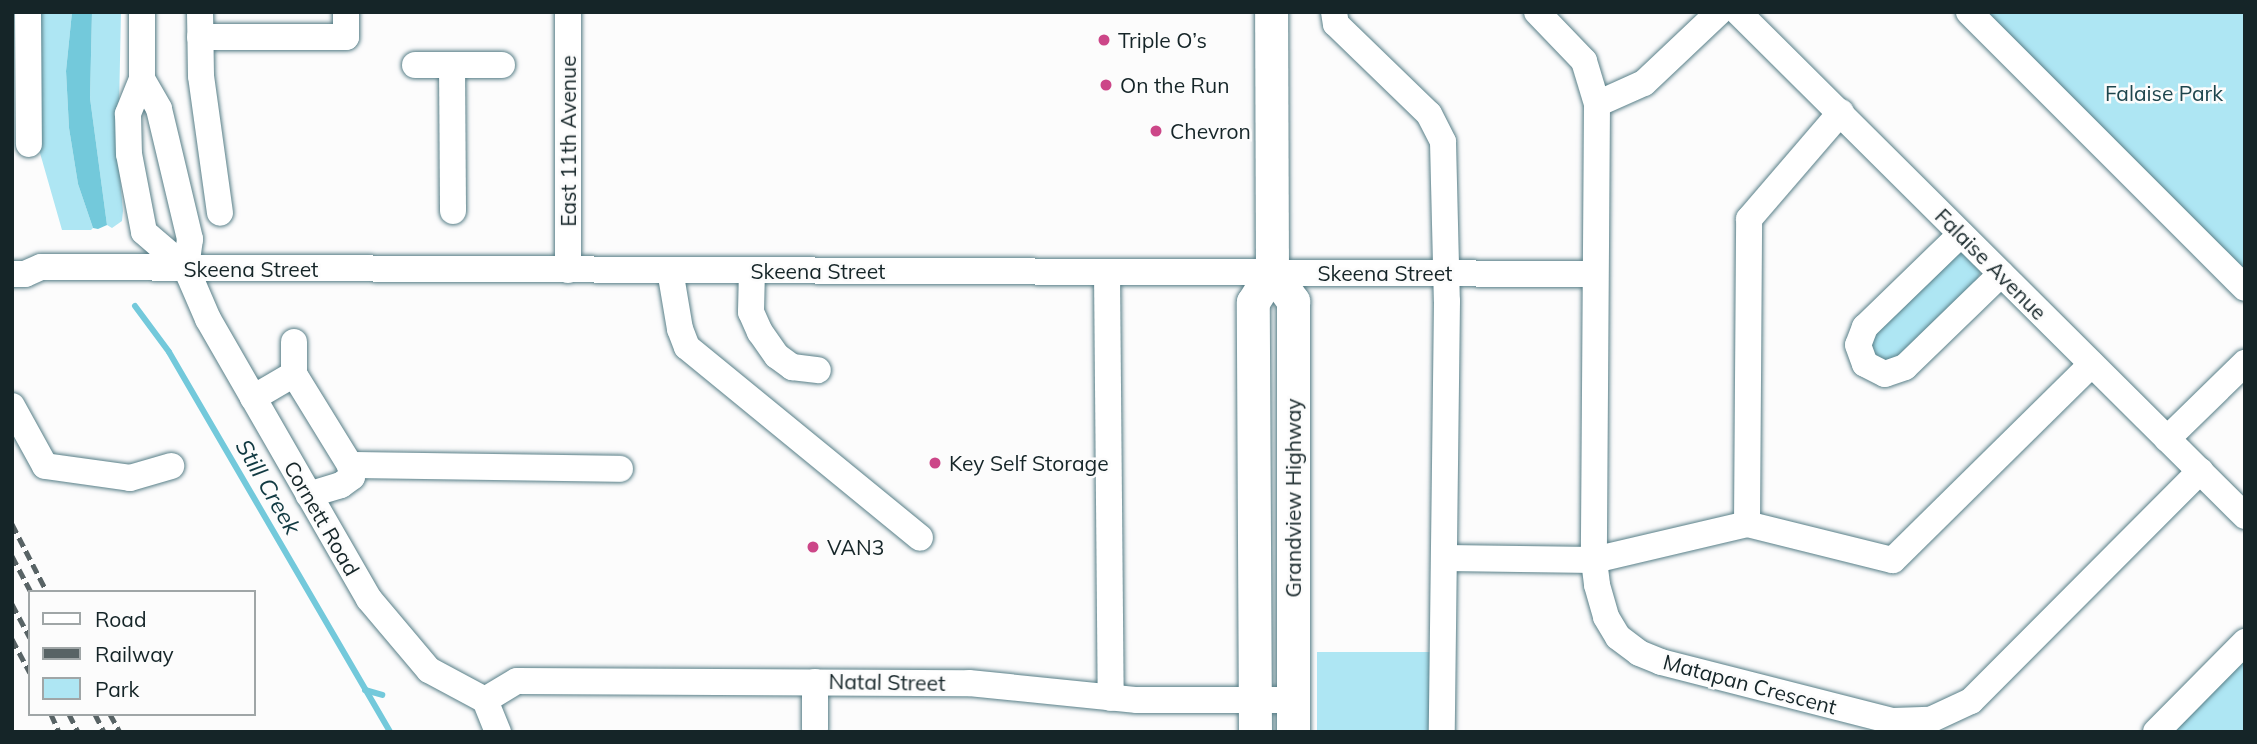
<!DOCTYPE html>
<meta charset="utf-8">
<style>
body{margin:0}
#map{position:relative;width:2257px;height:744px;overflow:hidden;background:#fcfcfc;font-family:Mulish,sans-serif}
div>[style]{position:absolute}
.green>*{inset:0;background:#aee6f3;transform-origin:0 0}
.water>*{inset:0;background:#73c9db}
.stream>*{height:6px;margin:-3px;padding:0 3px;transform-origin:3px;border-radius:3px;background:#73c9db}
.roads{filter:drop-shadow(0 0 2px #587f88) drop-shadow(0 0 2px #587f88)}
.minor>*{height:26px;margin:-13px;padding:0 13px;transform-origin:13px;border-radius:13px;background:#fff}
.major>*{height:33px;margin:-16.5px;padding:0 16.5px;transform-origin:16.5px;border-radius:16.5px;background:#fff}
.rail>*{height:5px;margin-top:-2.5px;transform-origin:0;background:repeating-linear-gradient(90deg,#586365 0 10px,transparent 0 15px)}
.dots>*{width:19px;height:19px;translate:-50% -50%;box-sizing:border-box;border:4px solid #fcfcfc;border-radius:50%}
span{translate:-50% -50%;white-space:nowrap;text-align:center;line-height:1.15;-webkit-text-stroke:5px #fcfcfc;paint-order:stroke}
.poi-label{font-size:21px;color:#152528}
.left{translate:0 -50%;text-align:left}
.park-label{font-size:21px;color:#1d454d}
.street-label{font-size:21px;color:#152528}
.water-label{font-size:23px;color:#103941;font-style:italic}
.frame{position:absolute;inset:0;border:14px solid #152528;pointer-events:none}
.legend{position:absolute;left:28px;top:590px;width:228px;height:126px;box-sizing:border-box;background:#fcfcfc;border:2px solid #a0a6a7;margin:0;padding:9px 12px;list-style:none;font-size:21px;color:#152528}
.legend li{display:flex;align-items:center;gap:14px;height:35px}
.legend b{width:35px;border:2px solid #a0a6a7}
</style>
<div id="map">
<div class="green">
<i style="clip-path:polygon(41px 12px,72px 12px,66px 71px,69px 128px,78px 184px,93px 228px,91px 230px,62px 230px,36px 139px)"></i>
<i style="clip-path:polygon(92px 12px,121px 12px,118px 155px,123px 211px,122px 221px,112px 228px,107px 225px,90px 98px)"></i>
<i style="clip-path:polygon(1969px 12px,2245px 12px,2245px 288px)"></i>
<i style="clip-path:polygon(1965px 253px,1978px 264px,1980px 273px,1976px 282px,1897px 360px,1878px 362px,1869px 337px,1955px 254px)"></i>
<i style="clip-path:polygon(2245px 642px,2245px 732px,2156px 732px)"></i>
<i style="left:1317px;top:652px;width:128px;height:80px"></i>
</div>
<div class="water">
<i style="clip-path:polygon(72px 12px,92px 12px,90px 98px,107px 225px,98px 229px,93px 228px,78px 184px,69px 128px,66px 71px)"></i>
</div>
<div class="stream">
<i style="left:135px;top:306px;width:57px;rotate:53.5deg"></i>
<i style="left:169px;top:352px;width:440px;rotate:59.8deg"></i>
<i style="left:365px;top:690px;width:18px;rotate:16deg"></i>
</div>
<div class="roads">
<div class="minor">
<i style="left:28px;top:12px;width:132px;rotate:89.6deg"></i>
<i style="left:142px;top:12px;width:67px;rotate:90deg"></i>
<i style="left:142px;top:79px;width:38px;rotate:112deg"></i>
<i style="left:128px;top:114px;width:40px;rotate:88.6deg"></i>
<i style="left:129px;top:154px;width:79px;rotate:79.1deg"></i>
<i style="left:144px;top:232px;width:55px;rotate:40.6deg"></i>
<i style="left:186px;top:268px;width:56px;rotate:66.7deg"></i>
<i style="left:208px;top:319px;width:323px;rotate:60.1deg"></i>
<i style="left:369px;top:599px;width:93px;rotate:49.8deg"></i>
<i style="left:429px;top:670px;width:64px;rotate:28.2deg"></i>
<i style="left:485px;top:700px;width:35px;rotate:68deg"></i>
<i style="left:200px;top:12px;width:64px;rotate:89.1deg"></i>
<i style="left:201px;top:76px;width:138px;rotate:82.1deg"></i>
<i style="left:568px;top:12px;width:258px;rotate:90deg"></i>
<i style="left:1334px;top:12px;width:12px;rotate:81deg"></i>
<i style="left:1336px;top:24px;width:129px;rotate:44.1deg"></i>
<i style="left:1429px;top:114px;width:31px;rotate:63deg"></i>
<i style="left:1443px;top:142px;width:159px;rotate:88.6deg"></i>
<i style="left:1447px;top:301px;width:431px;rotate:90.7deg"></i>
<i style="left:1537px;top:12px;width:68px;rotate:46.2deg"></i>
<i style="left:1584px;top:61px;width:45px;rotate:73.2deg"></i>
<i style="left:1597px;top:104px;width:456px;rotate:90.4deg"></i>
<i style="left:1594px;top:560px;width:25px;rotate:83deg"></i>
<i style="left:1597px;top:585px;width:33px;rotate:74deg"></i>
<i style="left:1606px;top:617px;width:23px;rotate:59deg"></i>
<i style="left:1618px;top:637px;width:26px;rotate:37deg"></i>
<i style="left:1639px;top:653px;width:24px;rotate:22deg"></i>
<i style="left:1661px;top:662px;width:239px;rotate:14.3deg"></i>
<i style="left:1893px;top:721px;width:37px;rotate:-2deg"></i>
<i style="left:1930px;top:720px;width:45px;rotate:-24.9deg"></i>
<i style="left:1971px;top:701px;width:325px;rotate:-45.1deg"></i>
<i style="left:1738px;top:12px;width:715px;rotate:44.83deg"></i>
<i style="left:1969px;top:12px;width:390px;rotate:45deg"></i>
<i style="left:200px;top:37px;width:146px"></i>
<i style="left:346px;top:37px;width:25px;rotate:-90deg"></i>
<i style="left:415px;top:65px;width:87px"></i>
<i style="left:452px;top:65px;width:146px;rotate:89.6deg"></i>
<i style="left:142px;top:79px;width:34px;rotate:60deg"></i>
<i style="left:159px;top:109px;width:134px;rotate:76.6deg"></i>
<i style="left:190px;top:239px;width:29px;rotate:98deg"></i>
<i style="left:1597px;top:104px;width:51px;rotate:-24.1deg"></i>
<i style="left:1644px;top:83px;width:103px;rotate:-43.4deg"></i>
<i style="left:1961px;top:234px;width:134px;rotate:135.9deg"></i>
<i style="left:1865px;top:327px;width:19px;rotate:111deg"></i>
<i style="left:1858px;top:345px;width:20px;rotate:70deg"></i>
<i style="left:1865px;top:364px;width:22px;rotate:27deg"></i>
<i style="left:1885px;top:374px;width:21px;rotate:-19deg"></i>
<i style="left:1905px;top:367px;width:134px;rotate:-44.1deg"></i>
<i style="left:670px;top:270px;width:60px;rotate:80.4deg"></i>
<i style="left:680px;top:329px;width:19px;rotate:69deg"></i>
<i style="left:687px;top:347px;width:301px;rotate:39.3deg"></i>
<i style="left:752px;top:270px;width:42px;rotate:91.4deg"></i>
<i style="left:751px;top:312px;width:22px;rotate:66deg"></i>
<i style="left:760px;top:332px;width:29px;rotate:55deg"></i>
<i style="left:777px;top:356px;width:19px;rotate:36deg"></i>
<i style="left:792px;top:367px;width:26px;rotate:7deg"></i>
<i style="left:1107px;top:272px;width:426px;rotate:89.5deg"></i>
<i style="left:12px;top:274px;width:13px"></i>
<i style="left:25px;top:274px;width:17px;rotate:-24deg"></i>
<i style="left:41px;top:267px;width:1553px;rotate:0.26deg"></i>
<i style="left:294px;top:342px;width:32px;rotate:90deg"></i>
<i style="left:294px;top:374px;width:107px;rotate:58.4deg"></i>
<i style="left:350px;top:465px;width:12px;rotate:81deg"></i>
<i style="left:352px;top:477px;width:14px;rotate:144deg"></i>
<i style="left:341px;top:485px;width:34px;rotate:163deg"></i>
<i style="left:253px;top:398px;width:48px;rotate:-30.3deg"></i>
<i style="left:12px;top:406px;width:68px;rotate:61.2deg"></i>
<i style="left:45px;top:466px;width:86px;rotate:8deg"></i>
<i style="left:130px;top:478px;width:43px;rotate:-16.3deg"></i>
<i style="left:2167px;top:439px;width:109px;rotate:-44.3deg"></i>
<i style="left:350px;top:465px;width:270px;rotate:0.8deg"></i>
<i style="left:1747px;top:524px;width:305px;rotate:-89.6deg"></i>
<i style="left:1749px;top:219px;width:141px;rotate:-49.3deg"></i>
<i style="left:1446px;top:558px;width:148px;rotate:0.8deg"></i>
<i style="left:1594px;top:560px;width:157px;rotate:-13.2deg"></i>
<i style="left:1747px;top:524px;width:150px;rotate:13.9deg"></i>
<i style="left:1893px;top:560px;width:279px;rotate:-44.6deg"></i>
<i style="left:485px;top:700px;width:37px;rotate:-31deg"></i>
<i style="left:517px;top:681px;width:452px;rotate:0.3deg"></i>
<i style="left:969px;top:683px;width:169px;rotate:5.8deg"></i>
<i style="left:1137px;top:700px;width:156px"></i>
<i style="left:815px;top:729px;width:47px;rotate:-90deg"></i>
<i style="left:2156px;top:732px;width:127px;rotate:-45.3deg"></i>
</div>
<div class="major">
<i style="left:1272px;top:272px;width:36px;rotate:54deg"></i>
<i style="left:1293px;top:301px;width:431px;rotate:90deg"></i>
<i style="left:1255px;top:732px;width:430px;rotate:-90.3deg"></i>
<i style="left:1253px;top:302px;width:36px;rotate:-58deg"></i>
<i style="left:1272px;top:272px;width:260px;rotate:-90.2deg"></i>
</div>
</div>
<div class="rail">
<i style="left:12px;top:524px;width:76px;rotate:62.8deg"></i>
<i style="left:12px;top:556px;width:41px;rotate:62.2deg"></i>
<i style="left:12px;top:604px;width:38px;rotate:62deg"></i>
<i style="left:12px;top:639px;width:38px;rotate:62deg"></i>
<i style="left:51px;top:714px;width:20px;rotate:66deg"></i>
<i style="left:69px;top:714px;width:20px;rotate:63deg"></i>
<i style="left:95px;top:714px;width:20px;rotate:63deg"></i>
<i style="left:110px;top:714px;width:21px;rotate:61deg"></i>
</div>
<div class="dots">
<i style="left:1104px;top:40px;background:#cc4688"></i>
<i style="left:1106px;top:85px;background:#cc4688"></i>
<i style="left:1156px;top:131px;background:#cc4688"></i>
<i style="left:935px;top:463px;background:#cc4688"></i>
<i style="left:813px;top:547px;background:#cc4688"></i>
</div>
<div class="poi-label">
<span class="left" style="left:1118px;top:40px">Triple O’s</span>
<span class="left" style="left:1120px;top:85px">On the Run</span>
<span class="left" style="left:1170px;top:131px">Chevron</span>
<span class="left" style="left:949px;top:463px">Key Self Storage</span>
<span class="left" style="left:827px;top:547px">VAN3</span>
</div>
<div class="park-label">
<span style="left:2164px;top:93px">Falaise Park</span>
</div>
<div class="street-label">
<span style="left:568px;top:141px;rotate:-90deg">East 11th Avenue</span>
<span style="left:1991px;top:264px;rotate:45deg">Falaise Avenue</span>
<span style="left:251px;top:269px">Skeena Street</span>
<span style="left:818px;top:271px">Skeena Street</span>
<span style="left:1385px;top:273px">Skeena Street</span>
<span style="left:1293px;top:498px;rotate:-90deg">Grandview Highway</span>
<span style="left:322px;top:518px;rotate:60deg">Cornett Road</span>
<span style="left:887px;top:682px;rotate:1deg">Natal Street</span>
<span style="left:1750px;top:684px;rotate:15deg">Matapan Crescent</span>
</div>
<div class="water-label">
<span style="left:268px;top:487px;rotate:60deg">Still Creek</span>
</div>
<div class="frame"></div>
<ul class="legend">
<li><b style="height:9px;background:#fff"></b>Road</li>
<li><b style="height:9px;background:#586365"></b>Railway</li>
<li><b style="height:19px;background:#aee6f3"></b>Park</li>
</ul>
</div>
